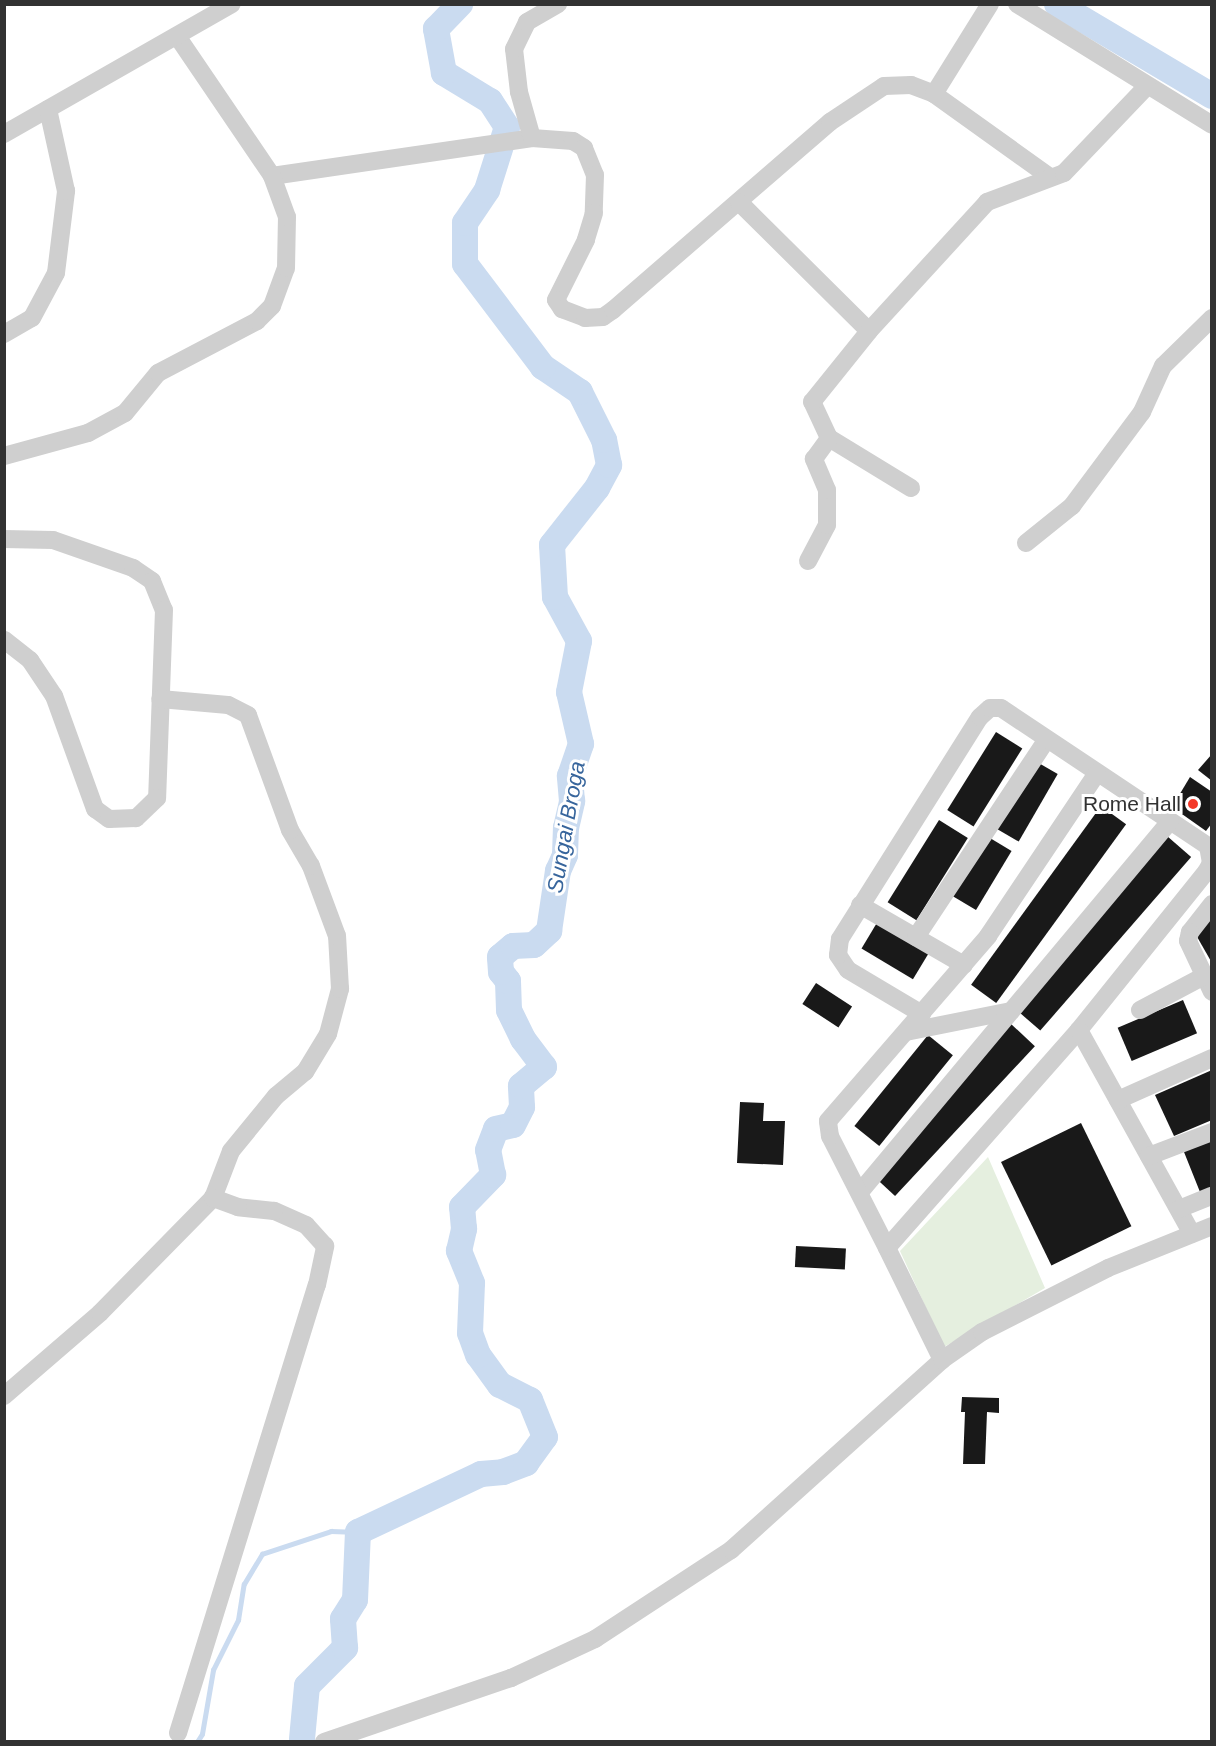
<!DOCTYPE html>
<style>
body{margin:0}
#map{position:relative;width:1216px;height:1746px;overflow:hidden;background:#fff;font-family:Helvetica,sans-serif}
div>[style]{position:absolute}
.green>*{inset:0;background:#e5efdf}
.stream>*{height:4.5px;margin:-2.25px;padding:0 2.25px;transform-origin:2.25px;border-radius:2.25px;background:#cadbf0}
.river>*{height:26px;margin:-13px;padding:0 13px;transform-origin:13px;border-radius:13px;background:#cadbf0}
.building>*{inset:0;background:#191919;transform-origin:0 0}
.minor>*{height:18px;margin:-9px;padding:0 9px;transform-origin:9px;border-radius:9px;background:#cfcfcf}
.dots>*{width:16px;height:16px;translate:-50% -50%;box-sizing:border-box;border:3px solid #fff;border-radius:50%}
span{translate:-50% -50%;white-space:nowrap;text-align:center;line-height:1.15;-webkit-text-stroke:6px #fff;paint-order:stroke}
.poi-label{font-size:21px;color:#323232}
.right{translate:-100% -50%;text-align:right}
.water-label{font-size:22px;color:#37659c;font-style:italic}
.frame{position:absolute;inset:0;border:6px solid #323232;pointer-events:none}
</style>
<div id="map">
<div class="green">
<i style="clip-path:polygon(988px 1157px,1045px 1288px,944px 1347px,900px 1251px)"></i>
</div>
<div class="stream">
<i style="left:197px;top:1742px;width:9px;rotate:-58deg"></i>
<i style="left:202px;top:1734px;width:65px;rotate:-80.2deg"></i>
<i style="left:213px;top:1670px;width:56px;rotate:-63.4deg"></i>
<i style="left:238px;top:1620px;width:36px;rotate:-81deg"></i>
<i style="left:244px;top:1584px;width:35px;rotate:-59deg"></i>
<i style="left:262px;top:1554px;width:73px;rotate:-18.4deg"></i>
<i style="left:331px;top:1531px;width:27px;rotate:2deg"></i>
</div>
<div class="river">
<i style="left:1057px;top:4px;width:180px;rotate:30.7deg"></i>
<i style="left:302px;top:1739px;width:53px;rotate:-84.6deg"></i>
<i style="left:307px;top:1686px;width:54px;rotate:-45deg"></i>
<i style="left:345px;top:1648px;width:29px;rotate:-94deg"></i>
<i style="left:343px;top:1619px;width:22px;rotate:-58deg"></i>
<i style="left:355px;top:1600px;width:68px;rotate:-87.5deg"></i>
<i style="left:358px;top:1532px;width:136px;rotate:-25.2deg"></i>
<i style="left:481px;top:1474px;width:22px;rotate:-5deg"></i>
<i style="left:503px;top:1472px;width:25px;rotate:-21deg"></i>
<i style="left:526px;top:1463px;width:32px;rotate:-54deg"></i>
<i style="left:545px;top:1437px;width:40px;rotate:-112deg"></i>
<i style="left:530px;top:1400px;width:34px;rotate:-153deg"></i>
<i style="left:500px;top:1385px;width:37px;rotate:-126deg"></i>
<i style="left:478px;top:1355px;width:23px;rotate:-110deg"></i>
<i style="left:470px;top:1333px;width:50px;rotate:-87.7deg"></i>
<i style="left:472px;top:1283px;width:35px;rotate:-112deg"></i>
<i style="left:459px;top:1251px;width:23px;rotate:-77deg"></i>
<i style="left:464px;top:1229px;width:22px;rotate:-95deg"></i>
<i style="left:462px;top:1207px;width:45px;rotate:-45.9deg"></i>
<i style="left:493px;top:1175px;width:25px;rotate:-101deg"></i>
<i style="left:488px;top:1150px;width:22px;rotate:-69deg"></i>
<i style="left:496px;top:1129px;width:17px;rotate:-13deg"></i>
<i style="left:513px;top:1125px;width:20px;rotate:-63deg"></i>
<i style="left:522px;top:1107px;width:21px;rotate:-93deg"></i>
<i style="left:521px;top:1086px;width:30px;rotate:-40deg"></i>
<i style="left:544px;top:1067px;width:35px;rotate:-127deg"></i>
<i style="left:523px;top:1039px;width:32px;rotate:-116deg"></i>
<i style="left:509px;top:1010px;width:29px;rotate:-92deg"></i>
<i style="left:508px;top:981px;width:11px;rotate:-128deg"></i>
<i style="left:501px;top:972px;width:15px;rotate:-94deg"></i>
<i style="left:500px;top:957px;width:17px;rotate:-40deg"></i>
<i style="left:513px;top:946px;width:21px;rotate:-3deg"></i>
<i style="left:534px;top:945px;width:21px;rotate:-43deg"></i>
<i style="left:549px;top:931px;width:61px;rotate:-81.5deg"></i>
<i style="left:558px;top:871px;width:17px;rotate:-66deg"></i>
<i style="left:565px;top:855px;width:27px;rotate:-88deg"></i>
<i style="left:566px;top:828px;width:28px;rotate:-77deg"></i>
<i style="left:572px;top:801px;width:25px;rotate:-95deg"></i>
<i style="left:570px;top:776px;width:34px;rotate:-71deg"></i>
<i style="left:581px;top:744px;width:53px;rotate:-103deg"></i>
<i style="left:569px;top:692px;width:52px;rotate:-78.9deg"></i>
<i style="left:579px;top:641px;width:50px;rotate:-118.6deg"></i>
<i style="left:555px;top:597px;width:52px;rotate:-93.3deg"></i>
<i style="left:552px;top:545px;width:73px;rotate:-51.7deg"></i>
<i style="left:597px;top:488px;width:26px;rotate:-62deg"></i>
<i style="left:609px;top:465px;width:25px;rotate:-101deg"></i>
<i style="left:604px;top:440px;width:54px;rotate:-116.6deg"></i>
<i style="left:580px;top:392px;width:45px;rotate:-146deg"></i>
<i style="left:543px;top:367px;width:129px;rotate:-127.1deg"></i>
<i style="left:465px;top:264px;width:41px;rotate:-90deg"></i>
<i style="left:465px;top:223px;width:40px;rotate:-56deg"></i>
<i style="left:487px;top:190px;width:66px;rotate:-72.4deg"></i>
<i style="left:507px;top:127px;width:31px;rotate:-123deg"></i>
<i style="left:490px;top:101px;width:54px;rotate:-148.7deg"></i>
<i style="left:444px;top:73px;width:45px;rotate:-100.3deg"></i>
<i style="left:436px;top:29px;width:35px;rotate:-46deg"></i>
</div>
<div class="building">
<i style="left:996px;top:732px;width:31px;height:92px;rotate:32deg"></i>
<i style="clip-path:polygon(1212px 754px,1212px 781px,1198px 770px)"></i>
<i style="left:1030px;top:758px;width:32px;height:78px;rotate:30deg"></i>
<i style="clip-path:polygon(1190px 777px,1212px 792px,1212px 823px,1206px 831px,1172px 807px)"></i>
<i style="left:1101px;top:806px;width:31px;height:221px;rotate:36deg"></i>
<i style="left:939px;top:820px;width:34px;height:97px;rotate:32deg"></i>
<i style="left:985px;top:835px;width:31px;height:69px;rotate:31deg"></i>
<i style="left:1167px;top:836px;width:32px;height:230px;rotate:41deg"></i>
<i style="clip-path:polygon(1212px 916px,1212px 963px,1196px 935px)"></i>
<i style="left:878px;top:921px;width:60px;height:32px;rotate:31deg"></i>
<i style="left:816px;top:983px;width:43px;height:25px;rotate:33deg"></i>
<i style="left:1183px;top:1000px;width:36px;height:71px;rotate:67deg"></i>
<i style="left:1010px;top:1023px;width:34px;height:205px;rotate:43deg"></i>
<i style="left:928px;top:1035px;width:32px;height:117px;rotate:39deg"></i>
<i style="clip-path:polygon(1212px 1070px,1212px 1120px,1174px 1136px,1155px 1095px)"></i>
<i style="clip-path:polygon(740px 1102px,764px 1103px,763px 1121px,785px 1121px,783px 1165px,737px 1163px)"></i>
<i style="left:1081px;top:1123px;width:115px;height:89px;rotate:64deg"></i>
<i style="clip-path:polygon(1212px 1136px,1212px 1187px,1200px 1192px,1182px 1147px)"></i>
<i style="left:796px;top:1246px;width:50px;height:21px;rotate:3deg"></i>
<i style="clip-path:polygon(962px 1397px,999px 1398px,999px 1413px,987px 1412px,985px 1464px,963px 1464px,965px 1412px,961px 1412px)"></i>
</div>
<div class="minor">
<i style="left:1017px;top:4px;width:229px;rotate:31.8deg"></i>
<i style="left:177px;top:36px;width:169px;rotate:55.8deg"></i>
<i style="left:272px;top:176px;width:263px;rotate:-8.3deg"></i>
<i style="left:532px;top:138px;width:41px;rotate:4.2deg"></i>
<i style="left:573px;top:141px;width:13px;rotate:32deg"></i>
<i style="left:584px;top:148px;width:29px;rotate:68deg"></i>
<i style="left:595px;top:175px;width:38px;rotate:92deg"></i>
<i style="left:594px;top:213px;width:28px;rotate:107deg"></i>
<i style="left:586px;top:240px;width:67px;rotate:116.6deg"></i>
<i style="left:556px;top:300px;width:11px;rotate:56deg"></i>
<i style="left:562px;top:309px;width:25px;rotate:21deg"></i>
<i style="left:585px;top:318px;width:18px;rotate:-3deg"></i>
<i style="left:603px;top:317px;width:12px;rotate:-35deg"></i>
<i style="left:613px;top:310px;width:287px;rotate:-40.9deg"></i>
<i style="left:830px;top:122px;width:65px;rotate:-33.7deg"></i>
<i style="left:884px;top:86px;width:27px;rotate:-2deg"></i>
<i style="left:911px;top:85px;width:25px;rotate:21deg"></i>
<i style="left:934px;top:94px;width:143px;rotate:35.6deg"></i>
<i style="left:934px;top:94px;width:106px;rotate:-58.1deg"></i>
<i style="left:4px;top:134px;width:262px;rotate:-29.7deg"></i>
<i style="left:532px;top:138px;width:48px;rotate:-105.8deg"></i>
<i style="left:519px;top:92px;width:43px;rotate:-96.6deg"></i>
<i style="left:514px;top:49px;width:30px;rotate:-64deg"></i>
<i style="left:527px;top:22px;width:36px;rotate:-30deg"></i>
<i style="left:739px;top:202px;width:183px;rotate:44.8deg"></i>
<i style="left:4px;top:334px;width:32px;rotate:-30deg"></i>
<i style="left:32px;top:318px;width:51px;rotate:-61.9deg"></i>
<i style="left:56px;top:273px;width:83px;rotate:-83deg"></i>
<i style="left:66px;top:191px;width:84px;rotate:-102.4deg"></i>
<i style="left:4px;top:456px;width:87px;rotate:-15.3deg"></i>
<i style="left:88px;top:433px;width:42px;rotate:-28.4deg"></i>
<i style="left:125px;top:413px;width:52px;rotate:-50.5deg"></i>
<i style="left:158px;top:373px;width:112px;rotate:-27.7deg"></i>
<i style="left:257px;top:321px;width:21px;rotate:-45deg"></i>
<i style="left:272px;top:306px;width:40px;rotate:-69.8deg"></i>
<i style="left:286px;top:268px;width:51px;rotate:-88.9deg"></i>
<i style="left:287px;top:217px;width:44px;rotate:-110.1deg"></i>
<i style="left:911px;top:488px;width:96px;rotate:-148.6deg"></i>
<i style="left:829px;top:438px;width:40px;rotate:-115deg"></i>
<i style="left:812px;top:402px;width:91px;rotate:-51.2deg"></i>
<i style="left:869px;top:331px;width:175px;rotate:-47.5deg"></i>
<i style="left:987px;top:202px;width:82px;rotate:-20.6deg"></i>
<i style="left:1064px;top:173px;width:120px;rotate:-46.3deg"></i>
<i style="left:4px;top:539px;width:49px;rotate:1.2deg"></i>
<i style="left:53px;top:540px;width:85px;rotate:19.3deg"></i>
<i style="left:133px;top:568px;width:23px;rotate:34deg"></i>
<i style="left:152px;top:581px;width:31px;rotate:68deg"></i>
<i style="left:164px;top:610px;width:188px;rotate:92.1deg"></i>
<i style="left:157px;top:798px;width:29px;rotate:136deg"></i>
<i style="left:136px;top:818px;width:27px;rotate:178deg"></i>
<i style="left:109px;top:819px;width:17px;rotate:-144deg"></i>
<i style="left:95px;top:809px;width:120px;rotate:-109.9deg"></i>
<i style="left:54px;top:696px;width:43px;rotate:-123.7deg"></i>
<i style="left:30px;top:660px;width:33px;rotate:-142deg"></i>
<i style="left:1026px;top:543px;width:59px;rotate:-38.8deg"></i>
<i style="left:1072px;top:506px;width:117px;rotate:-53.3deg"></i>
<i style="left:1142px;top:412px;width:51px;rotate:-65.5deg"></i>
<i style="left:1163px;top:366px;width:69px;rotate:-44.4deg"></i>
<i style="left:808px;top:561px;width:41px;rotate:-62.2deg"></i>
<i style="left:827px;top:525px;width:35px;rotate:-90deg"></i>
<i style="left:827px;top:490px;width:34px;rotate:-113deg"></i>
<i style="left:814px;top:459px;width:26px;rotate:-54deg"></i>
<i style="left:1212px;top:904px;width:36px;rotate:128deg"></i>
<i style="left:1190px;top:932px;width:9px;rotate:103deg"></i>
<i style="left:1188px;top:941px;width:56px;rotate:64.8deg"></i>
<i style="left:860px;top:905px;width:120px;rotate:30deg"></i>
<i style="left:916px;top:937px;width:237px;rotate:-56.5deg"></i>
<i style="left:1140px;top:1010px;width:72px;rotate:-28deg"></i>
<i style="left:922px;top:1014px;width:86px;rotate:-149.3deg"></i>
<i style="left:848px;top:970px;width:18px;rotate:-124deg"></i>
<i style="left:838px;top:955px;width:16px;rotate:-83deg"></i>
<i style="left:840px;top:939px;width:262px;rotate:-57.8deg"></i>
<i style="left:980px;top:717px;width:13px;rotate:-42deg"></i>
<i style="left:990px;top:708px;width:11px"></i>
<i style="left:1001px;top:708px;width:249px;rotate:33.7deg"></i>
<i style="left:1208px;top:846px;width:17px;rotate:80deg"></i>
<i style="left:1211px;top:863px;width:10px;rotate:119deg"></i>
<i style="left:1206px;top:872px;width:203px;rotate:128.8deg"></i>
<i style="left:1079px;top:1030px;width:290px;rotate:131.4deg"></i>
<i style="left:887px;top:1248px;width:125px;rotate:63.8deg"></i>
<i style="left:1079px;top:1030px;width:233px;rotate:61deg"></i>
<i style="left:906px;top:1032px;width:107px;rotate:-11.3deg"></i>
<i style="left:1118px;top:1100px;width:103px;rotate:-24.1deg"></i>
<i style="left:1149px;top:1156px;width:67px;rotate:-20.9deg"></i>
<i style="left:860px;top:1192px;width:483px;rotate:-50.1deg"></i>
<i style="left:1179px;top:1209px;width:35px;rotate:-22deg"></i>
<i style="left:887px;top:1248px;width:126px;rotate:-117deg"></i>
<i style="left:830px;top:1136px;width:15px;rotate:-98deg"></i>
<i style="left:828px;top:1121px;width:245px;rotate:-49.1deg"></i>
<i style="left:988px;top:936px;width:196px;rotate:-56.2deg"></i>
<i style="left:4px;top:1396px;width:127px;rotate:-40.8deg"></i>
<i style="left:100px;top:1313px;width:161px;rotate:-45.5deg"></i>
<i style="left:213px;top:1198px;width:50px;rotate:-69deg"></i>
<i style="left:231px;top:1151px;width:71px;rotate:-50.7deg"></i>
<i style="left:276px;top:1096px;width:38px;rotate:-40deg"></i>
<i style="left:305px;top:1072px;width:44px;rotate:-58.8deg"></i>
<i style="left:328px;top:1034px;width:47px;rotate:-75.1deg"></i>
<i style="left:340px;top:989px;width:53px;rotate:-93.2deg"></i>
<i style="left:337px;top:936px;width:75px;rotate:-110.4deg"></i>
<i style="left:311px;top:866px;width:42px;rotate:-120.3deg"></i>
<i style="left:290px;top:830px;width:122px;rotate:-110.1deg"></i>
<i style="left:248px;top:715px;width:22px;rotate:-153deg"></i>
<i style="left:228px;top:705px;width:68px;rotate:-175deg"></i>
<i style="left:178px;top:1733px;width:469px;rotate:-72.8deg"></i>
<i style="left:317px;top:1285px;width:40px;rotate:-78deg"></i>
<i style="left:325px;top:1246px;width:28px;rotate:-132deg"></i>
<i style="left:306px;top:1225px;width:35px;rotate:-156deg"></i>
<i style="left:274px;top:1211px;width:36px;rotate:-174deg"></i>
<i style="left:238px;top:1207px;width:27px;rotate:-160deg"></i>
<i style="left:324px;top:1742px;width:198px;rotate:-18.9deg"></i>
<i style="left:511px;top:1678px;width:93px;rotate:-24.9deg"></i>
<i style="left:595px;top:1639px;width:163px;rotate:-33.2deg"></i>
<i style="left:731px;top:1550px;width:284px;rotate:-42deg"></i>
<i style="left:942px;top:1360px;width:49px;rotate:-35deg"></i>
<i style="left:982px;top:1332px;width:141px;rotate:-26.9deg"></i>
<i style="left:1108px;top:1268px;width:112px;rotate:-22deg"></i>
</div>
<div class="dots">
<i style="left:1193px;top:804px;background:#f43929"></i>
</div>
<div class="poi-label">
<span class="right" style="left:1181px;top:804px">Rome Hall</span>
</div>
<div class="water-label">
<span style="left:566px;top:827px;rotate:-80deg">Sungai Broga</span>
</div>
<div class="frame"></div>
</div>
